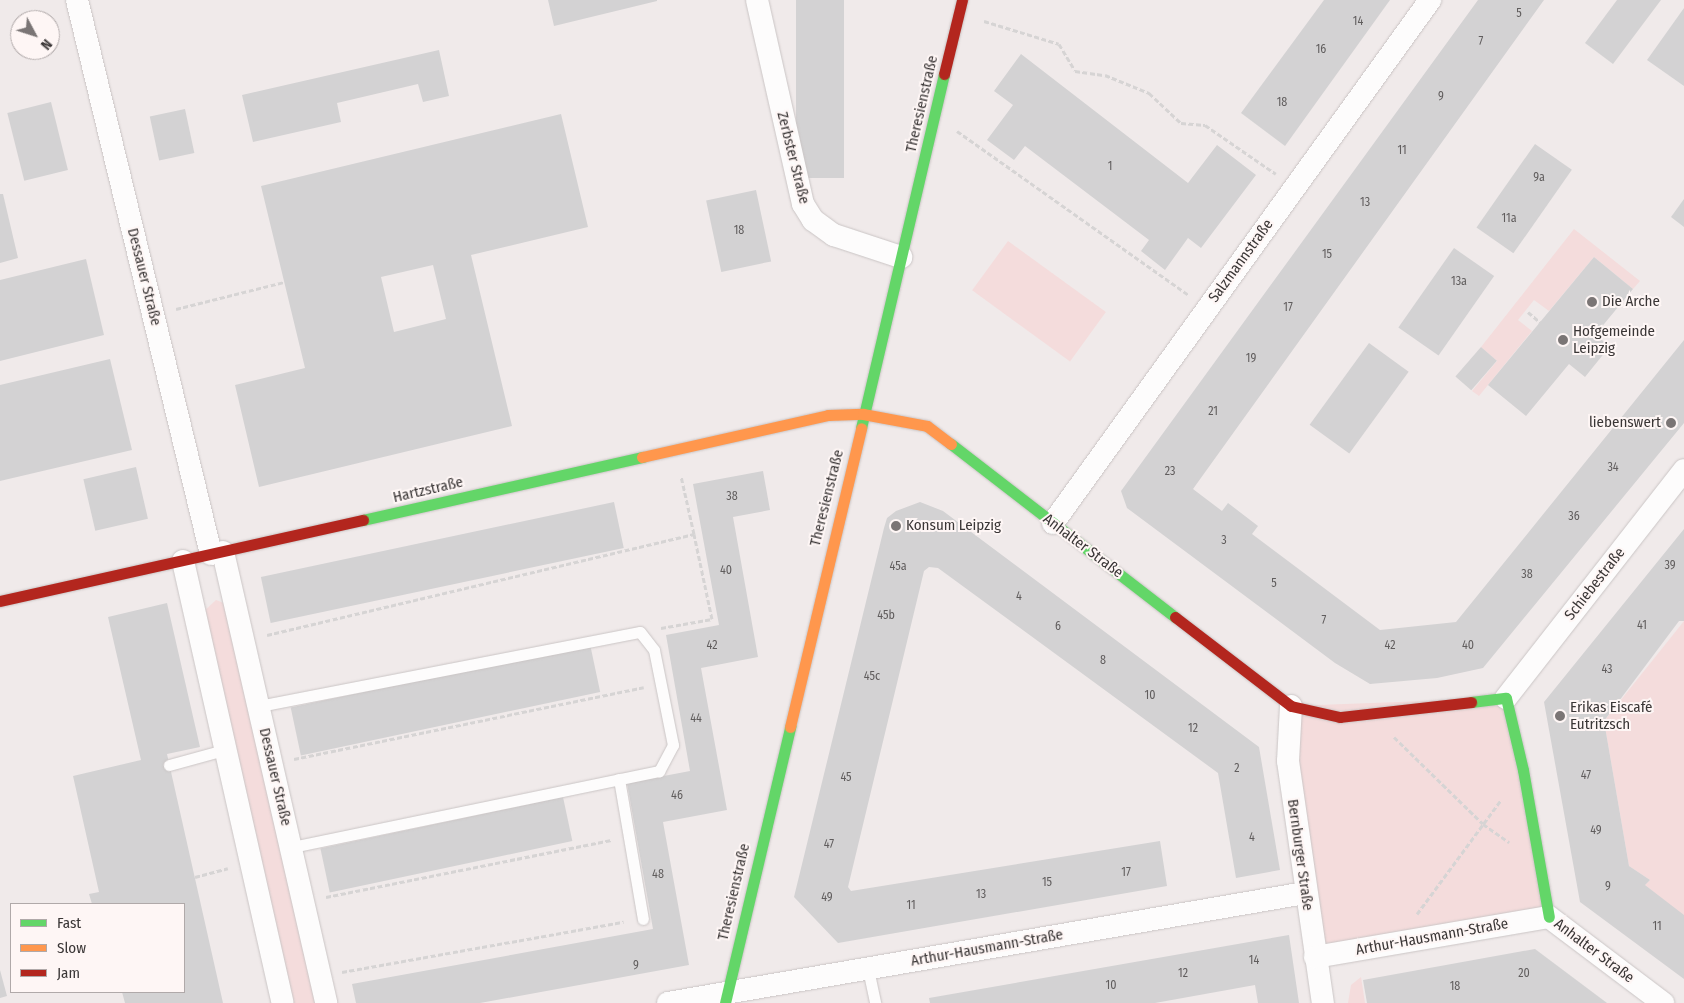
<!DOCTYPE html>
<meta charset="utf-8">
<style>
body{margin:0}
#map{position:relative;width:1684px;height:1003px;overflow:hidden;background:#f0eaea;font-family:"Fira Sans Condensed",sans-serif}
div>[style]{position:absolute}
.green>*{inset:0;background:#f4dcdc;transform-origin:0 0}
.building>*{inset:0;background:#d3d2d3;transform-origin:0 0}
.path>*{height:3px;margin-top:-1.5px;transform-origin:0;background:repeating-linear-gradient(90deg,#d6d4d4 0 5px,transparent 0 7.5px)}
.roads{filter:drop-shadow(0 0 1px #cac5c5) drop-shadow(0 0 1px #cac5c5)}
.lane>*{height:11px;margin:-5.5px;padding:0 5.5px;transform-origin:5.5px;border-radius:5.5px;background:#fdfcfc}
.street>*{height:22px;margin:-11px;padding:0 11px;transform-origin:11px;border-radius:11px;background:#fdfcfc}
.fast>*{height:11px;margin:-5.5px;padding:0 5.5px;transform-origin:5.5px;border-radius:5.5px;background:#63d668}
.slow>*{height:11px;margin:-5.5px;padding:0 5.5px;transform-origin:5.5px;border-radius:5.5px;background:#ff974d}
.jam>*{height:11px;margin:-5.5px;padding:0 5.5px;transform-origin:5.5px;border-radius:5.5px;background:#b3261e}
.dots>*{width:14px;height:14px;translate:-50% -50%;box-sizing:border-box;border:2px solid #fef6f5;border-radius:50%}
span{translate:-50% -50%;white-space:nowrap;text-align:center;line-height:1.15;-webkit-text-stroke:4px #fef6f5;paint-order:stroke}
.number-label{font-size:12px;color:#605d5d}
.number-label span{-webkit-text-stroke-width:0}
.street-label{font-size:15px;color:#3a3636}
.poi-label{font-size:15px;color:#3a3636}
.left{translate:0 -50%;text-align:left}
.right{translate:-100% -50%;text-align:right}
.legend{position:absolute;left:10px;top:903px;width:175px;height:90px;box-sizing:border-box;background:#fef6f5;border:1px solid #b0a9a9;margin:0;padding:6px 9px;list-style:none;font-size:15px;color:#3a3636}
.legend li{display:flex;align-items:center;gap:10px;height:25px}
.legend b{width:25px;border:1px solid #b0a9a9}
.north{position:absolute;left:10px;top:10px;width:50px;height:50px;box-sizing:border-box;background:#fef6f5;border:1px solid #b0a9a9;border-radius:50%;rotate:130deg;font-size:14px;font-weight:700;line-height:20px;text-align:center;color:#3a3636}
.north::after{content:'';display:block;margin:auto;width:18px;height:22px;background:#7a7575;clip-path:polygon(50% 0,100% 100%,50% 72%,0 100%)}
</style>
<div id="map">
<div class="green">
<i style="clip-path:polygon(1574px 229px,1640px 281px,1633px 289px,1594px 257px,1549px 311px,1534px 300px,1518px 320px,1532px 331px,1479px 396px,1472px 391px,1497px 361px,1481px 347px)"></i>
<i style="left:1008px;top:241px;width:121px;height:61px;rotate:36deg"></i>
<i style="clip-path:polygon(216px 600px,224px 603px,318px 1003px,289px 1003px,203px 612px)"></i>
<i style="clip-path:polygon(1684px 621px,1684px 916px,1645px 885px,1650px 880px,1629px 866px,1604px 721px)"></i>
<i style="clip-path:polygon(1506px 698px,1549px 917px,1315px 957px,1291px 706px)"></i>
<i style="clip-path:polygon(1361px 977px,1365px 1003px,1348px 1003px,1351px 985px)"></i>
</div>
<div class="building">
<i style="clip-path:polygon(548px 0,657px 0,657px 1px,554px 26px)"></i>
<i style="left:796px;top:0;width:48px;height:178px"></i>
<i style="clip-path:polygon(1324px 0,1390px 0,1285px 146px,1241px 113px)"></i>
<i style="clip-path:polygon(1478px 0,1544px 0,1193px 489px,1222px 511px,1228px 503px,1258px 526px,1252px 534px,1380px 630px,1456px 622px,1684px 340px,1684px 423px,1483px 668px,1437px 678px,1370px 684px,1335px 663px,1127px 508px,1121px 491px)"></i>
<i style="clip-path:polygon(1617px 0,1661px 0,1613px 64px,1585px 43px)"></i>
<i style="clip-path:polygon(1684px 8px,1684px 86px,1647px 60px)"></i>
<i style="clip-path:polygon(439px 50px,449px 96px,423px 102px,418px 84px,337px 103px,341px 122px,253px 142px,242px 95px)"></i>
<i style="clip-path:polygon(1021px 54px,1188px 183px,1217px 145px,1256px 175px,1201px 248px,1188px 238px,1165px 270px,1141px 251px,1149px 240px,1025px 146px,1014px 160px,987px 140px,1013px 105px,994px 91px)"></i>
<i style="left:51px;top:102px;width:70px;height:45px;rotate:76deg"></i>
<i style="left:185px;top:109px;width:45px;height:36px;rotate:78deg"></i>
<i style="clip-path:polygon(evenodd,561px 114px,588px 227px,471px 255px,512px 426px,259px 487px,235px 385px,305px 368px,261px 186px,561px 114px,433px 265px,446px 319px,394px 332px,381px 277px,433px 265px)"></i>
<i style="left:1535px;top:144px;width:45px;height:102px;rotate:35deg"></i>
<i style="left:756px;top:190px;width:73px;height:51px;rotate:78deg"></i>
<i style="clip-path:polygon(0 194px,3px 194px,18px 258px,0 263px)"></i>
<i style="clip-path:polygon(1684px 199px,1684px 227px,1671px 217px)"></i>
<i style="left:1454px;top:248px;width:49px;height:97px;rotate:35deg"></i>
<i style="clip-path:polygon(1594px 257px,1633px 289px,1595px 335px,1610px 346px,1585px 377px,1569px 364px,1526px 416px,1488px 385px)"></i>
<i style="clip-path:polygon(86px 259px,104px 335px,0 361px,0 280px)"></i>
<i style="left:1369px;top:343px;width:49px;height:101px;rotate:36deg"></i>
<i style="left:1481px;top:347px;width:21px;height:39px;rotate:41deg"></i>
<i style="clip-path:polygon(110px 359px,132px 450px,0 481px,0 385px)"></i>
<i style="left:136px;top:467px;width:53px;height:54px;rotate:77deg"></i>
<i style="clip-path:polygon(763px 471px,770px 510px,733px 517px,758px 657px,701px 668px,727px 810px,663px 822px,689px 965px,480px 1003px,356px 1003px,352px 984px,653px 929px,627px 783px,690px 771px,666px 635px,719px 625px,693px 484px)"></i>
<i style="left:614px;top:502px;width:47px;height:361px;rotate:78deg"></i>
<i style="clip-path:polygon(920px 502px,943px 511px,1259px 747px,1280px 870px,1236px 878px,1218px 773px,938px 568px,929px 567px,924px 571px,848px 887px,851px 891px,1160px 841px,1167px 886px,838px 943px,794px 897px,884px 528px,887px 518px,896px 511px)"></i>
<i style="clip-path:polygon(1684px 529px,1684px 621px,1679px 621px,1604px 721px,1629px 866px,1650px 880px,1645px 885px,1684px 915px,1684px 979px,1580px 902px,1544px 702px)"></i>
<i style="clip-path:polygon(167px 603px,200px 747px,167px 754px,223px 1003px,125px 1003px,122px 992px,184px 992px,184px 904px,92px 904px,89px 894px,99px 892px,73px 776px,141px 760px,108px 617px)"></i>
<i style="left:590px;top:644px;width:49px;height:306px;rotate:78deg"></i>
<i style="left:563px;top:797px;width:45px;height:248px;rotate:78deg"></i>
<i style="clip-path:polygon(1289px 935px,1299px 1003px,1258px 1003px,1255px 985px,1155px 1003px,930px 1003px,929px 998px)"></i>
<i style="clip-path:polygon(1535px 949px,1607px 1003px,1367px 1003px,1363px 980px)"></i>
<i style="clip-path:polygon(0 970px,7px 996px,0 998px)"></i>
</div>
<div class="path">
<i style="left:984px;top:21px;width:78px;rotate:17deg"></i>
<i style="left:1059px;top:44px;width:31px;rotate:59deg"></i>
<i style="left:1075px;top:71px;width:30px;rotate:8deg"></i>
<i style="left:1105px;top:75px;width:48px;rotate:22.2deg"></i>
<i style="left:1149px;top:93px;width:44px;rotate:43.2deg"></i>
<i style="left:1181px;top:123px;width:24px;rotate:5deg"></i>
<i style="left:1205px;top:125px;width:86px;rotate:34.6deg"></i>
<i style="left:957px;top:131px;width:284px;rotate:35.3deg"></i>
<i style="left:176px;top:309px;width:111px;rotate:-14deg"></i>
<i style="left:1528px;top:312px;width:16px;rotate:40deg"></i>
<i style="left:661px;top:628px;width:52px;rotate:-10deg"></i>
<i style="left:712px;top:619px;width:87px;rotate:-102deg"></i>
<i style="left:267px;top:635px;width:439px;rotate:-13.3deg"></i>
<i style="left:694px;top:534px;width:59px;rotate:-102.6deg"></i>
<i style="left:1394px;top:737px;width:124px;rotate:44.3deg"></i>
<i style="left:1483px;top:824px;width:32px;rotate:35deg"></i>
<i style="left:294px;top:759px;width:357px;rotate:-11.6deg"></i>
<i style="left:195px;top:877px;width:34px;rotate:-15deg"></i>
<i style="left:326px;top:897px;width:291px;rotate:-11.3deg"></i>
<i style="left:1417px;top:914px;width:142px;rotate:-53.6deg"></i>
<i style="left:342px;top:972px;width:286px;rotate:-10.1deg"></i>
</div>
<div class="roads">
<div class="lane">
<i style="left:259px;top:706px;width:388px;rotate:-11deg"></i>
<i style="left:640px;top:632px;width:23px;rotate:52deg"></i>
<i style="left:654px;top:650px;width:97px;rotate:78.7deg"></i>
<i style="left:673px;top:745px;width:30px;rotate:118deg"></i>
<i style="left:659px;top:771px;width:376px;rotate:168.3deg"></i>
<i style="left:169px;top:765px;width:57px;rotate:-15.3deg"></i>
<i style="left:619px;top:779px;width:142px;rotate:80.3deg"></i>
<i style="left:868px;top:969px;width:35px;rotate:78deg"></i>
</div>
<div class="street">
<i style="left:77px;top:0;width:570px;rotate:76.4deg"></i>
<i style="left:757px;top:0;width:209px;rotate:77.3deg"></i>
<i style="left:803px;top:204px;width:19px;rotate:58deg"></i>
<i style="left:813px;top:220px;width:26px;rotate:36deg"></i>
<i style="left:834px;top:235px;width:71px;rotate:18.2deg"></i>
<i style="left:1053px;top:523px;width:645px;rotate:-54.21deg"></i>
<i style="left:223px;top:552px;width:463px;rotate:77.1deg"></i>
<i style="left:183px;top:561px;width:453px;rotate:77.3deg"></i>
<i style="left:1506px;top:698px;width:289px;rotate:-52deg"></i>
<i style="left:1291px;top:706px;width:55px;rotate:93.1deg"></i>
<i style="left:1288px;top:761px;width:245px;rotate:81.8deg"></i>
<i style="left:1315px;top:957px;width:237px;rotate:-9.7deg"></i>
<i style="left:1549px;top:917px;width:143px;rotate:37deg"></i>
<i style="left:668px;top:1003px;width:646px;rotate:-9.8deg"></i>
</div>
<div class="fast">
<i style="left:861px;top:428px;width:364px;rotate:-76.8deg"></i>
<i style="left:951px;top:444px;width:283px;rotate:37.7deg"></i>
<i style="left:363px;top:520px;width:286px;rotate:-12.7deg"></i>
<i style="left:1471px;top:702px;width:35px;rotate:-7deg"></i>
<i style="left:1506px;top:698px;width:74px;rotate:76.7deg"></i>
<i style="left:1523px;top:770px;width:149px;rotate:80deg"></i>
<i style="left:725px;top:1003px;width:284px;rotate:-76.7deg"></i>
</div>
<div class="slow">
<i style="left:642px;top:457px;width:191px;rotate:-12.7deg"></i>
<i style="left:828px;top:415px;width:35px;rotate:-2deg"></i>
<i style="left:863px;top:414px;width:65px;rotate:10.6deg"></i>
<i style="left:927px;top:426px;width:30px;rotate:37deg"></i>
<i style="left:790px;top:727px;width:307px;rotate:-76.6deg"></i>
</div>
<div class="jam">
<i style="left:944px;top:74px;width:76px;rotate:-76.3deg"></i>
<i style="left:0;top:601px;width:372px;rotate:-12.6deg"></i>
<i style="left:1175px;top:617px;width:146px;rotate:37.5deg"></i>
<i style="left:1291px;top:706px;width:50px;rotate:12.7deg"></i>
<i style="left:1340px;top:717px;width:132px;rotate:-6.5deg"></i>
</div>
</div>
<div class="dots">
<i style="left:1592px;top:302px;background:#7a7575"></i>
<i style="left:1563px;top:340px;background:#7a7575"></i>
<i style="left:1671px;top:423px;background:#7a7575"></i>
<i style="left:896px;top:526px;background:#7a7575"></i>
<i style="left:1560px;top:716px;background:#7a7575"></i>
</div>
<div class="number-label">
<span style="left:1519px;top:14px">5</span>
<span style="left:1358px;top:22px">14</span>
<span style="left:1481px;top:42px">7</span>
<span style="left:1321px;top:50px">16</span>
<span style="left:1441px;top:97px">9</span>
<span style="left:1282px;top:103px">18</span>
<span style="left:1402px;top:151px">11</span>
<span style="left:1110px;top:167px">1</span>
<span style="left:1539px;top:178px">9a</span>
<span style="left:1365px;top:203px">13</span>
<span style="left:1509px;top:219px">11a</span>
<span style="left:739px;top:231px">18</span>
<span style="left:1327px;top:255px">15</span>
<span style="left:1459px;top:282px">13a</span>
<span style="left:1288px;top:308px">17</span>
<span style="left:1251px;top:359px">19</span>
<span style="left:1213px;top:412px">21</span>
<span style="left:1613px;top:468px">34</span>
<span style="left:1170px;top:472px">23</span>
<span style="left:732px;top:497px">38</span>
<span style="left:1574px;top:517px">36</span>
<span style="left:1224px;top:541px">3</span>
<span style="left:1670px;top:566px">39</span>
<span style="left:898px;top:567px">45a</span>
<span style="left:726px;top:571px">40</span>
<span style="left:1527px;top:575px">38</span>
<span style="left:1274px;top:584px">5</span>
<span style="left:1019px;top:597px">4</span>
<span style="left:886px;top:616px">45b</span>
<span style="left:1324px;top:621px">7</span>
<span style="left:1642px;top:626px">41</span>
<span style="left:1058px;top:627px">6</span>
<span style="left:712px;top:646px">42</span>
<span style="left:1390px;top:646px">42</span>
<span style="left:1468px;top:646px">40</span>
<span style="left:1103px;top:661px">8</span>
<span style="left:1607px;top:670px">43</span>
<span style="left:872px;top:677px">45c</span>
<span style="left:1150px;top:696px">10</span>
<span style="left:696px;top:719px">44</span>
<span style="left:1193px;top:729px">12</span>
<span style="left:1237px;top:769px">2</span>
<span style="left:1586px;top:776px">47</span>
<span style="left:846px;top:778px">45</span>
<span style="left:677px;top:796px">46</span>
<span style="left:1596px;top:831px">49</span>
<span style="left:1252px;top:838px">4</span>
<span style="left:829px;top:845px">47</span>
<span style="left:1126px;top:873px">17</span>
<span style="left:658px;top:875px">48</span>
<span style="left:1047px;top:883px">15</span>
<span style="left:1608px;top:887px">9</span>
<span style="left:981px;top:895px">13</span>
<span style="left:827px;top:898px">49</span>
<span style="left:911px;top:906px">11</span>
<span style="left:1657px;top:927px">11</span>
<span style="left:1254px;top:961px">14</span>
<span style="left:636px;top:966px">9</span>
<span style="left:1183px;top:974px">12</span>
<span style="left:1524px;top:974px">20</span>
<span style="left:1111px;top:986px">10</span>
<span style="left:1455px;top:987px">18</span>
</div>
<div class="street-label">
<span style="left:922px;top:104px;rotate:-77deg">Theresienstraße</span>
<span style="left:793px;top:158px;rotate:76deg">Zerbster Straße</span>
<span style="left:1241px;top:261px;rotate:-54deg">Salzmannstraße</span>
<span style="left:144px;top:277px;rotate:76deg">Dessauer Straße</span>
<span style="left:428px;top:490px;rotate:-13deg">Hartzstraße</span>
<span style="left:827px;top:498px;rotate:-76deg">Theresienstraße</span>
<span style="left:1083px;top:546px;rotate:37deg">Anhalter Straße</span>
<span style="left:1595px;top:584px;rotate:-52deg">Schiebestraße</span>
<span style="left:275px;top:777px;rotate:77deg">Dessauer Straße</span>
<span style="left:1300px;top:855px;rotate:82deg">Bernburger Straße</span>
<span style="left:734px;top:892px;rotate:-77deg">Theresienstraße</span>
<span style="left:1432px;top:937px;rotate:-10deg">Arthur-Hausmann-Straße</span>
<span style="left:987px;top:948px;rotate:-10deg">Arthur-Hausmann-Straße</span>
<span style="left:1594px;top:951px;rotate:37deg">Anhalter Straße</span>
</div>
<div class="poi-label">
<span class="left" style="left:1602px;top:302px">Die Arche</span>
<span class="left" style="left:1573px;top:340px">Hofgemeinde<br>Leipzig</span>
<span class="right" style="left:1661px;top:423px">liebenswert</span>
<span class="left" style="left:906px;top:526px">Konsum Leipzig</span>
<span class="left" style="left:1570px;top:716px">Erikas Eiscafé<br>Eutritzsch</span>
</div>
<ul class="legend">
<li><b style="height:6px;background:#63d668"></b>Fast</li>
<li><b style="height:6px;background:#ff974d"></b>Slow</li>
<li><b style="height:6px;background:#b3261e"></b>Jam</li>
</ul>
<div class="north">N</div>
</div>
